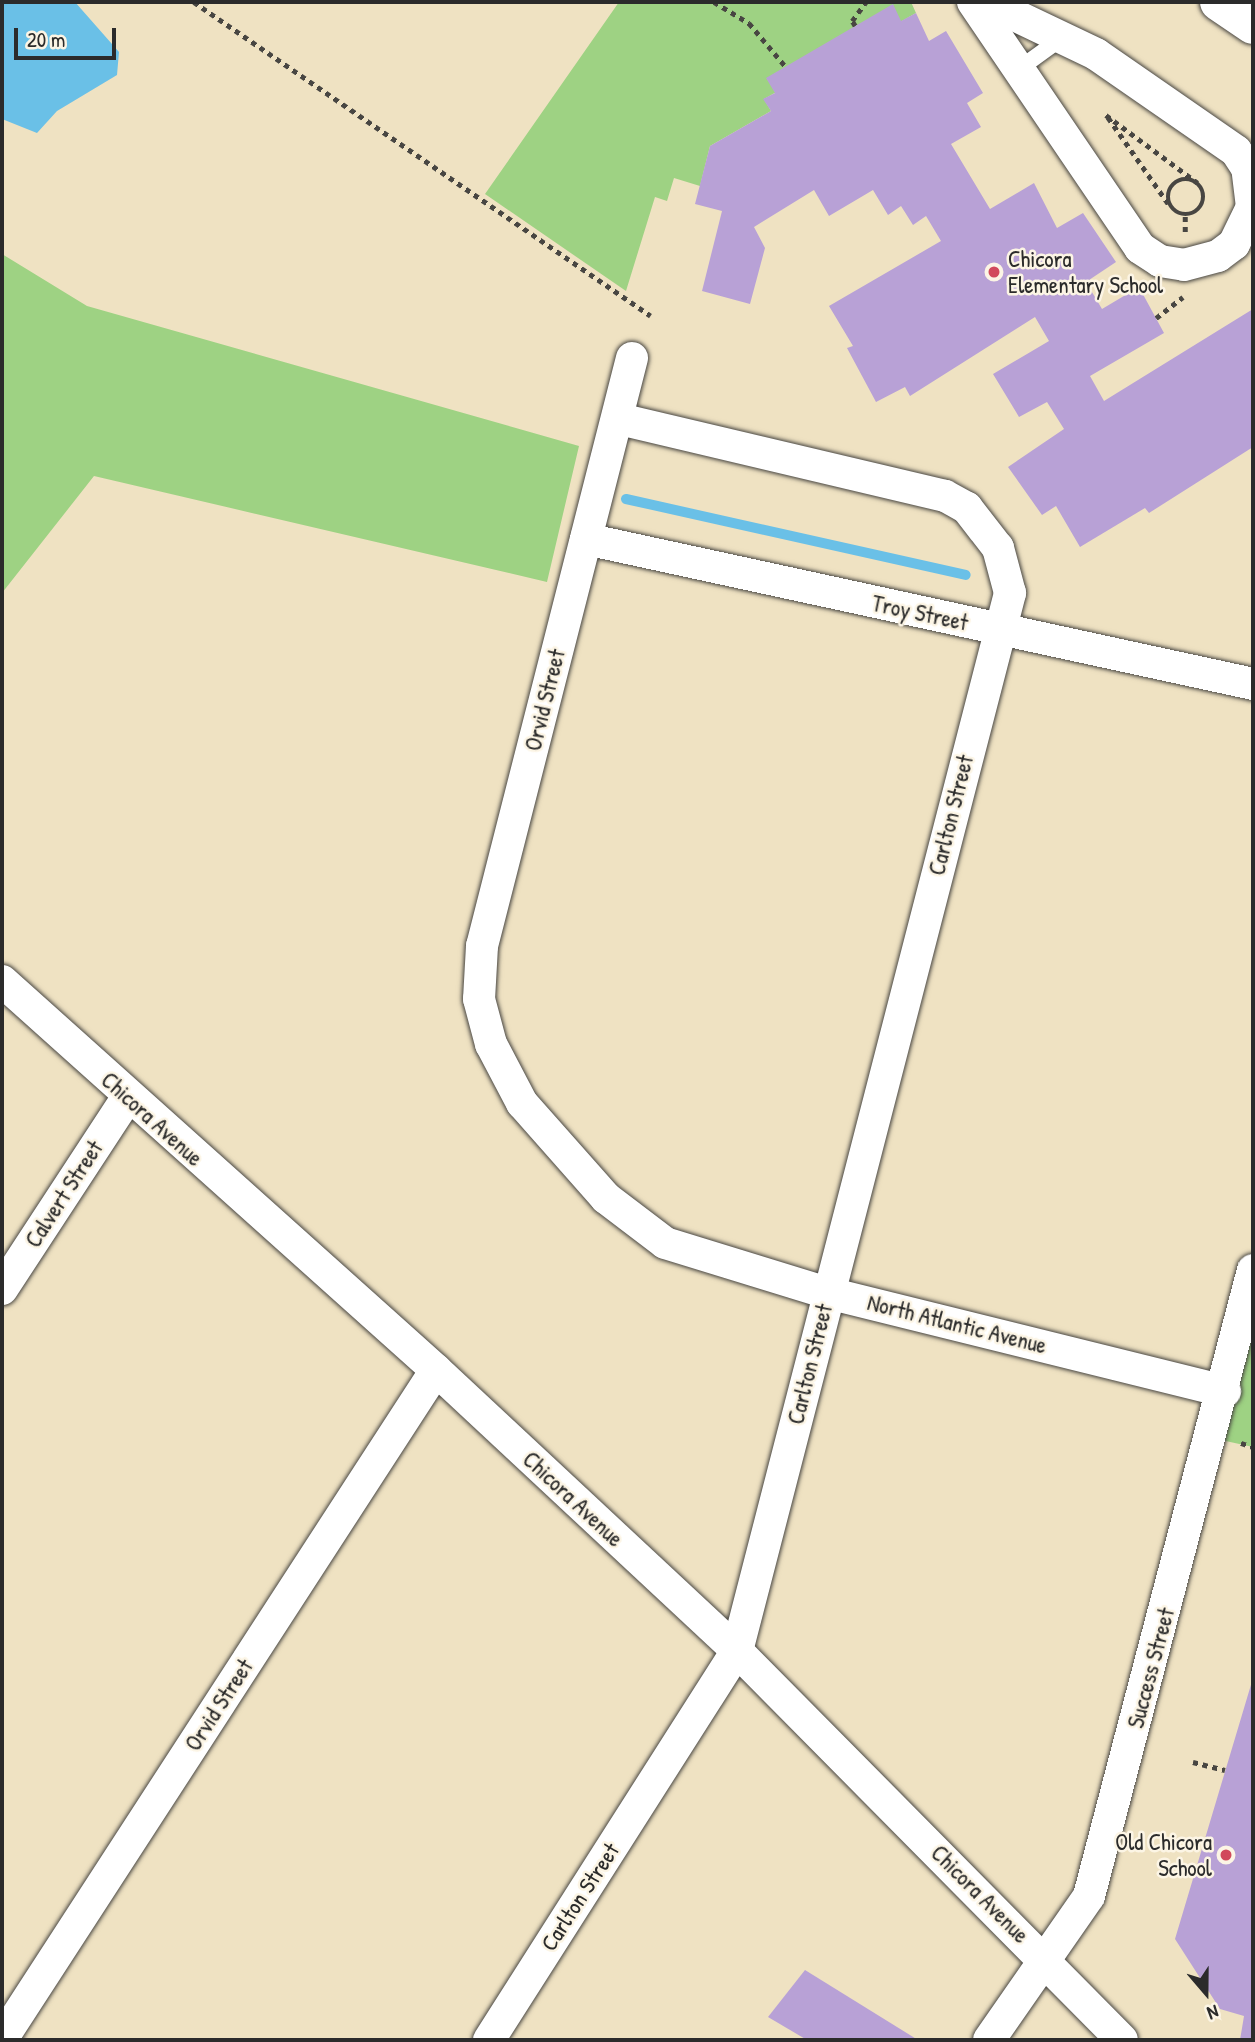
<!DOCTYPE html>
<style>
body{margin:0}
#map{position:relative;width:1255px;height:2042px;overflow:hidden;background:#efe2c2;font-family:"Patrick Hand",sans-serif}
div>[style]{position:absolute}
.green>*{inset:0;background:#9ed283}
.water>*{inset:0;background:#6ac0e7}
.stream>*{height:10px;margin:-5px;padding:0 5px;transform-origin:5px;border-radius:5px;background:#6ac0e7}
.building>*{inset:0;background:#b8a1d6}
.path>*{height:4.5px;margin-top:-2.25px;transform-origin:0;background:repeating-linear-gradient(90deg,#484642 0 5px,transparent 0 10px)}
.path>.ring{margin:-2.25px;padding:0;box-sizing:content-box;background:none;border:4.5px solid #484642;border-radius:50%}
.roads{filter:drop-shadow(0 0 2px #484642) drop-shadow(0 0 2px #484642)}
.lane>*{height:16px;margin:-8px;padding:0 8px;transform-origin:8px;border-radius:8px;background:#fff}
.street>*{height:32px;margin:-16px;padding:0 16px;transform-origin:16px;border-radius:16px;background:#fff}
.secondary>*{height:38px;margin:-19px;padding:0 19px;transform-origin:19px;border-radius:19px;background:#fff}
.primary>*{height:38px;margin:-19px;padding:0 19px;transform-origin:19px;border-radius:19px;background:#fff}
.dots>*{width:19px;height:19px;translate:-50% -50%;box-sizing:border-box;border:4px solid #fcf5e5;border-radius:50%}
span{translate:-50% -50%;white-space:nowrap;text-align:center;line-height:1.15;-webkit-text-stroke:5px #fcf5e5;paint-order:stroke}
.poi-label{font-size:23px;color:#2b2b2b}
.left{translate:0 -50%;text-align:left}
.right{translate:-100% -50%;text-align:right}
.street-label{font-size:23px;color:#2b2b2b}
.frame{position:absolute;inset:0;border:4px solid #2b2b2b;pointer-events:none}
.north{position:absolute;left:1171px;top:1958px;width:70px;height:70px;-webkit-text-stroke:5px #fcf5e5;paint-order:stroke;rotate:160deg;font-size:19px;font-weight:700;line-height:28px;text-align:center;color:#2b2b2b}
.north::after{content:'';display:block;margin:auto;width:24px;height:32px;background:#2b2b2b;clip-path:polygon(50% 0,100% 100%,50% 72%,0 100%)}
.scale{position:absolute;left:14px;top:28px;width:102px;height:32px;box-sizing:border-box;border:4px solid #2b2b2b;border-top:0;padding-left:9px;font-size:21px;line-height:24px;white-space:nowrap;color:#2b2b2b;-webkit-text-stroke:5px #fcf5e5;paint-order:stroke}
</style>
<div id="map">
<div class="green">
<i style="clip-path:polygon(619px 2px,911px 2px,916px 13px,764px 99px,771px 111px,710px 146px,700px 186px,674px 178px,667px 201px,655px 197px,626px 291px,485px 194px)"></i>
<i style="clip-path:polygon(2px 254px,87px 306px,579px 446px,547px 582px,94px 476px,2px 593px)"></i>
<i style="clip-path:polygon(1253px 1275px,1253px 1447px,1212px 1438px)"></i>
</div>
<div class="water">
<i style="clip-path:polygon(2px 2px,75px 2px,119px 52px,117px 75px,57px 111px,37px 133px,2px 119px)"></i>
</div>
<div class="stream">
<i style="left:626px;top:499px;width:348px;rotate:12.6deg"></i>
</div>
<div class="building">
<i style="clip-path:polygon(893px 4px,901px 21px,916px 13px,929px 41px,946px 31px,983px 93px,967px 103px,981px 127px,951px 144px,990px 209px,1034px 183px,1057px 228px,1083px 213px,1116px 262px,1086px 282px,1102px 309px,1139px 287px,1164px 333px,1090px 376px,1104px 401px,1253px 309px,1253px 447px,1149px 513px,1145px 508px,1080px 547px,1056px 506px,1042px 515px,1008px 467px,1064px 429px,1047px 402px,1019px 417px,993px 374px,1049px 341px,1035px 317px,910px 396px,905px 387px,876px 402px,847px 348px,853px 346px,829px 306px,941px 241px,926px 216px,913px 225px,901px 206px,888px 215px,873px 190px,829px 216px,814px 190px,754px 227px,765px 248px,750px 304px,702px 291px,722px 211px,695px 204px,710px 146px,771px 111px,763px 99px,775px 93px,766px 78px)"></i>
<i style="clip-path:polygon(1253px 1678px,1253px 2040px,1240px 2040px,1244px 2016px,1220px 2009px,1175px 1939px)"></i>
<i style="clip-path:polygon(805px 1970px,918px 2040px,807px 2040px,768px 2017px)"></i>
</div>
<div class="path">
<i style="left:194px;top:2px;width:554px;rotate:34.49deg"></i>
<i style="left:714px;top:2px;width:41px;rotate:31deg"></i>
<i style="left:749px;top:23px;width:57px;rotate:49.9deg"></i>
<i style="left:855px;top:26px;width:6px;rotate:-121deg"></i>
<i style="left:852px;top:21px;width:24px;rotate:-54deg"></i>
<i class="ring" style="left:1168px;top:179px;width:31.5px;height:31.5px"></i>
<i style="left:1168px;top:204px;width:108px;rotate:-124.9deg"></i>
<i style="left:1106px;top:115px;width:114px;rotate:36.5deg"></i>
<i style="left:1185px;top:232px;width:16px;rotate:-90deg"></i>
<i style="left:1156px;top:318px;width:34px;rotate:-38deg"></i>
<i style="left:1241px;top:1443px;width:13px;rotate:18deg"></i>
<i style="left:1193px;top:1762px;width:33px;rotate:14deg"></i>
</div>
<div class="roads">
<div class="lane">
<i style="left:1019px;top:69px;width:54px;rotate:-36deg"></i>
</div>
<div class="street">
<i style="left:973px;top:2px;width:297px;rotate:55.8deg"></i>
<i style="left:1140px;top:248px;width:24px;rotate:33deg"></i>
<i style="left:1160px;top:261px;width:24px;rotate:9deg"></i>
<i style="left:1184px;top:265px;width:35px;rotate:-15deg"></i>
<i style="left:1218px;top:256px;width:20px;rotate:-37deg"></i>
<i style="left:1234px;top:244px;width:41px;rotate:-64.1deg"></i>
<i style="left:1252px;top:207px;width:39px;rotate:-97deg"></i>
<i style="left:1247px;top:168px;width:20px;rotate:-123deg"></i>
<i style="left:1236px;top:151px;width:170px;rotate:-145.3deg"></i>
<i style="left:1096px;top:54px;width:121px;rotate:-154.5deg"></i>
<i style="left:632px;top:358px;width:607px;rotate:104.31deg"></i>
<i style="left:482px;top:946px;width:53px;rotate:93.2deg"></i>
<i style="left:479px;top:999px;width:47px;rotate:75.1deg"></i>
<i style="left:491px;top:1044px;width:67px;rotate:62.3deg"></i>
<i style="left:522px;top:1103px;width:127px;rotate:48.5deg"></i>
<i style="left:606px;top:1198px;width:74px;rotate:37.3deg"></i>
<i style="left:665px;top:1243px;width:170px;rotate:17.1deg"></i>
<i style="left:828px;top:1293px;width:409px;rotate:13.9deg"></i>
<i style="left:586px;top:539px;width:683px;rotate:12.26deg"></i>
<i style="left:2px;top:981px;width:583px;rotate:41.87deg"></i>
<i style="left:436px;top:1370px;width:412px;rotate:43deg"></i>
<i style="left:737px;top:1651px;width:547px;rotate:45.3deg"></i>
<i style="left:2px;top:1289px;width:228px;rotate:-56.8deg"></i>
<i style="left:2px;top:2039px;width:797px;rotate:-57.03deg"></i>
<i style="left:489px;top:2040px;width:461px;rotate:-57.5deg"></i>
<i style="left:737px;top:1651px;width:1093px;rotate:-75.53deg"></i>
<i style="left:1010px;top:593px;width:47px;rotate:-104.9deg"></i>
<i style="left:998px;top:548px;width:51px;rotate:-127.8deg"></i>
<i style="left:967px;top:508px;width:25px;rotate:-151deg"></i>
<i style="left:945px;top:496px;width:336px;rotate:-166.7deg"></i>
<i style="left:989px;top:2040px;width:175px;rotate:-55.2deg"></i>
<i style="left:1089px;top:1896px;width:647px;rotate:-75.32deg"></i>
</div>
<div class="secondary">
<i style="left:2px;top:2040px;width:1px"></i>
</div>
<div class="primary">
<i style="left:1219px;top:2px;width:41px;rotate:34.1deg"></i>
</div>
</div>
<div class="dots">
<i style="left:994px;top:272px;background:#d1495b"></i>
<i style="left:1226px;top:1855px;background:#d1495b"></i>
</div>
<div class="poi-label">
<span class="left" style="left:1008px;top:272px">Chicora<br>Elementary School</span>
<span class="right" style="left:1212px;top:1855px">Old Chicora<br>School</span>
</div>
<div class="street-label">
<span style="left:920px;top:613px;rotate:12deg">Troy Street</span>
<span style="left:545px;top:700px;rotate:-76deg">Orvid Street</span>
<span style="left:951px;top:815px;rotate:-76deg">Carlton Street</span>
<span style="left:152px;top:1119px;rotate:42deg">Chicora Avenue</span>
<span style="left:64px;top:1194px;rotate:-57deg">Calvert Street</span>
<span style="left:957px;top:1324px;rotate:14deg">North Atlantic Avenue</span>
<span style="left:810px;top:1364px;rotate:-76deg">Carlton Street</span>
<span style="left:573px;top:1499px;rotate:43deg">Chicora Avenue</span>
<span style="left:1151px;top:1668px;rotate:-75deg">Success Street</span>
<span style="left:219px;top:1705px;rotate:-57deg">Orvid Street</span>
<span style="left:980px;top:1894px;rotate:45deg">Chicora Avenue</span>
<span style="left:580px;top:1897px;rotate:-57deg">Carlton Street</span>
</div>
<div class="frame"></div>
<div class="north">N</div>
<div class="scale">20 m</div>
</div>
